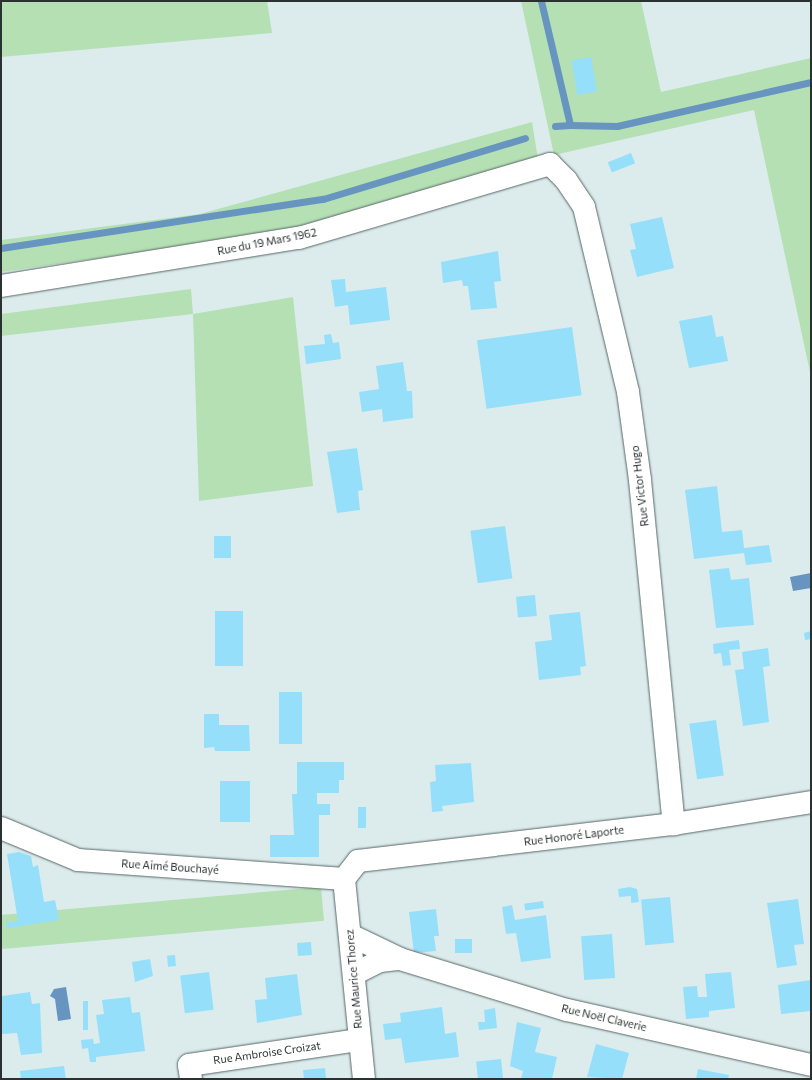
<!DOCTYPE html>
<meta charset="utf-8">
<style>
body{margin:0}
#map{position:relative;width:812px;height:1080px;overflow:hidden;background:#dcecec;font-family:Commissioner,sans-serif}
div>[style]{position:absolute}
.green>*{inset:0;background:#b5e0b4;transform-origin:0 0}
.water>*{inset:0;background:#6795c0}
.stream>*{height:7px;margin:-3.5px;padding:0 3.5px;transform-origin:3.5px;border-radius:3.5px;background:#6795c0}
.building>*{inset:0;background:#95dffa;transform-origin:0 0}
.roads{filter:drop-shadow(0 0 1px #586666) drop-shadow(0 0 1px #586666)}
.minor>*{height:22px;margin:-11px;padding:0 11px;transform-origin:11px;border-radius:11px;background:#fff}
span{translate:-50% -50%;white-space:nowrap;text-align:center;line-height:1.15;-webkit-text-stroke:4px #fff;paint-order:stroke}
.street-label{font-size:11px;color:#2b3131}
.frame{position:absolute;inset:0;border:2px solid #2b3131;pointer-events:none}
</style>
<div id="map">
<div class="green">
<i style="clip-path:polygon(1px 1px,267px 1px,272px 33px,1px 57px)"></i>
<i style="clip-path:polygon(521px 1px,641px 1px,661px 92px,811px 58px,811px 377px,754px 110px,554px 155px)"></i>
<i style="clip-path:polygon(532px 122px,538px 159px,294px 230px,1px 272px,1px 240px,200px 214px)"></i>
<i style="clip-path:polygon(191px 289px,193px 314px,293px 297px,313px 486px,199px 501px,193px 314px,1px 336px,1px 314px)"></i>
<i style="left:321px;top:887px;width:34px;height:323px;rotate:85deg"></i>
</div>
<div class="water">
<i style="clip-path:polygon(811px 573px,811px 588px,793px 591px,790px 577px)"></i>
<i style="clip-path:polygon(66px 987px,71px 1019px,58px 1021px,55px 999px,50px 996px,54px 989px)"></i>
</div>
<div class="stream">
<i style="left:541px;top:1px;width:127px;rotate:76.8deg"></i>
<i style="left:570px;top:125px;width:15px;rotate:176deg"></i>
<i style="left:570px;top:125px;width:47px;rotate:1.2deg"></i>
<i style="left:617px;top:126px;width:199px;rotate:-12.8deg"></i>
<i style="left:1px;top:248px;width:326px;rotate:-8.7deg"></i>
<i style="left:323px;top:199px;width:211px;rotate:-16.8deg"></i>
</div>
<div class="building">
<i style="left:591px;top:57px;width:35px;height:20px;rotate:80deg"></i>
<i style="left:631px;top:153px;width:11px;height:25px;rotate:68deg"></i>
<i style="clip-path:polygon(662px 217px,674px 268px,637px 277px,630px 250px,636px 249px,630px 224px)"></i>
<i style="clip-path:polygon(498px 251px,501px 281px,494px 282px,497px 308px,471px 310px,468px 286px,463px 286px,462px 280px,443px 283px,441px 262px)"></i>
<i style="clip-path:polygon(345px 279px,346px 292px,386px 287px,390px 320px,350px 325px,348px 305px,335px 307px,331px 280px)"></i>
<i style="clip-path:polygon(712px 315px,716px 337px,723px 336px,728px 361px,689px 368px,679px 321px)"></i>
<i style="left:572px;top:327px;width:69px;height:96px;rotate:82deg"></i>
<i style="clip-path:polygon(331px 334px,333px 343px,339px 342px,341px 359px,306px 364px,304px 346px,325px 344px,324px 335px)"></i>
<i style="clip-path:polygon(403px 362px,407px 391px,412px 391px,413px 418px,383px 422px,382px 409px,362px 412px,359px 392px,379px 389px,376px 366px)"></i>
<i style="clip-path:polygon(357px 448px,363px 490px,358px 491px,360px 510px,337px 513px,327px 452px)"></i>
<i style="clip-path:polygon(717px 486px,722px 532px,742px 530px,744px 548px,769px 545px,772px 562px,746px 565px,744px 553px,694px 559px,685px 490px)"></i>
<i style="left:505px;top:526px;width:53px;height:35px;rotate:82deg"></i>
<i style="left:214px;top:536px;width:17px;height:22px"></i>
<i style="clip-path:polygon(729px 568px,731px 580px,749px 578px,754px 625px,716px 628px,709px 570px)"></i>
<i style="left:535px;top:595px;width:21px;height:19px;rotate:85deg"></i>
<i style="left:215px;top:611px;width:28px;height:55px"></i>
<i style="clip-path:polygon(580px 612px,586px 666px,580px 667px,581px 675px,539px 680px,535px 642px,552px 640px,549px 615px)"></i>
<i style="clip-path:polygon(811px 631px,811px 639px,805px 640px,804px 633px)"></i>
<i style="clip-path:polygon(739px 640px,740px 649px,729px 650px,731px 665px,723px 666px,721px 653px,714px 654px,713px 644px)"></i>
<i style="clip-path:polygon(768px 648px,770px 666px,763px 667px,769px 722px,743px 726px,735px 670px,744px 669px,742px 652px)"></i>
<i style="left:279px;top:692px;width:23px;height:52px"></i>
<i style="clip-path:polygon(204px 714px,219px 714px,219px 725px,249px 725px,250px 751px,215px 751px,214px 747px,204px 748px)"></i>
<i style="left:716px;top:720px;width:56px;height:27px;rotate:82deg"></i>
<i style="clip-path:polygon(297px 762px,344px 762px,344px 780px,339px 780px,339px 793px,317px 793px,317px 804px,330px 804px,330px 815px,319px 815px,319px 857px,270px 857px,270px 835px,294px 835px,292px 794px,297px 794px)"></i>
<i style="clip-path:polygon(471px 763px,474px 802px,442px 806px,443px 811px,432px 812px,430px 782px,436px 781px,435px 765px)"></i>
<i style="left:220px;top:781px;width:30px;height:41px"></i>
<i style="left:358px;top:807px;width:8px;height:21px"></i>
<i style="clip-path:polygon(19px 852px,31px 856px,33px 867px,38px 865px,44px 902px,55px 900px,59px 920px,7px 928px,6px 923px,18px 921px,7px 854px)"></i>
<i style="clip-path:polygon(630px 887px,637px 889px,639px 902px,631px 903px,631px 896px,619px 897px,618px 889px)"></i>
<i style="left:670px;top:897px;width:46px;height:29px;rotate:85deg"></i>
<i style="clip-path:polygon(798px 899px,804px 944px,794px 945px,797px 965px,777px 968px,767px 903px)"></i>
<i style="left:543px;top:901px;width:7px;height:19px;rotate:82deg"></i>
<i style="clip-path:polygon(512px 905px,515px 920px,546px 915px,551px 958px,521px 962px,516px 933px,506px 934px,502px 907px)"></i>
<i style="clip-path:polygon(436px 909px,439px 936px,434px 936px,436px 951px,414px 953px,409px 912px)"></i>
<i style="left:612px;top:934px;width:44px;height:31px;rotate:86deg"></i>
<i style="left:455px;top:939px;width:17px;height:14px"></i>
<i style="left:311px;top:942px;width:13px;height:14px;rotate:86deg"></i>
<i style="left:175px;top:955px;width:11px;height:8px;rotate:85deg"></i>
<i style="clip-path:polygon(150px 959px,153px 976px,135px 982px,132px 962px)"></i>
<i style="left:209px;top:972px;width:38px;height:29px;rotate:83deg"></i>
<i style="clip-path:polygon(731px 972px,735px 1008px,709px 1011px,709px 1017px,686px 1019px,683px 987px,697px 986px,698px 997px,707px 997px,705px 974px)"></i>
<i style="clip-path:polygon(297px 974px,302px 1015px,257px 1023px,255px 1000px,267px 999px,265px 978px)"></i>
<i style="clip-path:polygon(811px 980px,811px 1011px,781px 1014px,778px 985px)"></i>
<i style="clip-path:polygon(30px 992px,32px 1004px,40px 1003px,42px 1053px,21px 1055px,17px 1033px,2px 1034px,2px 996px)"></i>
<i style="clip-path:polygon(130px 997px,132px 1013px,140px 1012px,145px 1051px,96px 1057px,96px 1062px,90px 1062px,88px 1048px,82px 1049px,81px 1040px,93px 1039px,94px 1044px,100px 1043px,96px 1015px,104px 1014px,102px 1000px)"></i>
<i style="left:83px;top:1001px;width:5px;height:29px"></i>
<i style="clip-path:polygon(442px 1007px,445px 1034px,456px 1032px,459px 1057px,405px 1063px,401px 1038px,385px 1040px,383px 1024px,401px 1022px,400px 1013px)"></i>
<i style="clip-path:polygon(495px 1008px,497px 1028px,479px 1030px,478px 1022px,485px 1022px,484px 1010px)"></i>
<i style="clip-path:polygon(517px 1022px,541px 1028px,535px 1052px,557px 1057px,552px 1079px,521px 1079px,523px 1071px,510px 1066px)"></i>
<i style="clip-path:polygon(596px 1044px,629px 1053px,622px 1079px,587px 1077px)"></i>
<i style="left:501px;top:1059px;width:20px;height:25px;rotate:84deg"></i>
<i style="clip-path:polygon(64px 1066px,66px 1079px,21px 1079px,20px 1071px)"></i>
<i style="clip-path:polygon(325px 1068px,326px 1078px,334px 1079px,304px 1079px,303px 1070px)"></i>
<i style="clip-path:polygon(698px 1069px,729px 1075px,728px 1079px,696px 1079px)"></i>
</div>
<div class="roads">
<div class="minor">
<i style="left:1px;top:286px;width:302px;rotate:-9.2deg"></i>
<i style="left:299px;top:238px;width:262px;rotate:-16.4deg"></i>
<i style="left:550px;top:164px;width:23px;rotate:45deg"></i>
<i style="left:566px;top:180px;width:32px;rotate:56deg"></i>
<i style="left:584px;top:207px;width:190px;rotate:76.6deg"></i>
<i style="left:628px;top:392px;width:89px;rotate:82.2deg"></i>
<i style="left:640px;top:480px;width:346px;rotate:84.4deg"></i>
<i style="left:1px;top:828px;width:83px;rotate:22.6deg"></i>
<i style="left:78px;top:860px;width:267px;rotate:4.1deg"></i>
<i style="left:344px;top:879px;width:23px;rotate:-52deg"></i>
<i style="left:358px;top:861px;width:318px;rotate:-6.7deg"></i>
<i style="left:674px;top:824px;width:139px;rotate:-9.1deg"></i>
<i style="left:344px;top:879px;width:201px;rotate:84.3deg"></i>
<i style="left:350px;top:935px;width:55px;rotate:25.6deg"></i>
<i style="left:400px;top:959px;width:175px;rotate:17deg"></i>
<i style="left:567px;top:1010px;width:250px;rotate:12.7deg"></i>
<i style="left:354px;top:974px;width:29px;rotate:-27deg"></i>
<i style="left:380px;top:961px;width:20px;rotate:-6deg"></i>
<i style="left:191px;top:1079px;width:14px;rotate:-98deg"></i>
<i style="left:189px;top:1065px;width:172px;rotate:-8.4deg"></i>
</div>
</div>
<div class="street-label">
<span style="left:267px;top:242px;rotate:-11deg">Rue du 19 Mars 1962</span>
<span style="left:640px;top:486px;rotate:-97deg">Rue Victor Hugo</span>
<span style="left:574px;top:836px;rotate:-7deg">Rue Honoré Laporte</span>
<span style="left:170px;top:867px;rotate:4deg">Rue Aimé Bouchayé</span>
<span style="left:354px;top:979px;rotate:-95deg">Rue Maurice Thorez</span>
<span style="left:604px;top:1018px;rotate:13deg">Rue Noël Claverie</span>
<span style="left:267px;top:1053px;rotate:-8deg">Rue Ambroise Croizat</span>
</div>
<div class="frame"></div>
</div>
